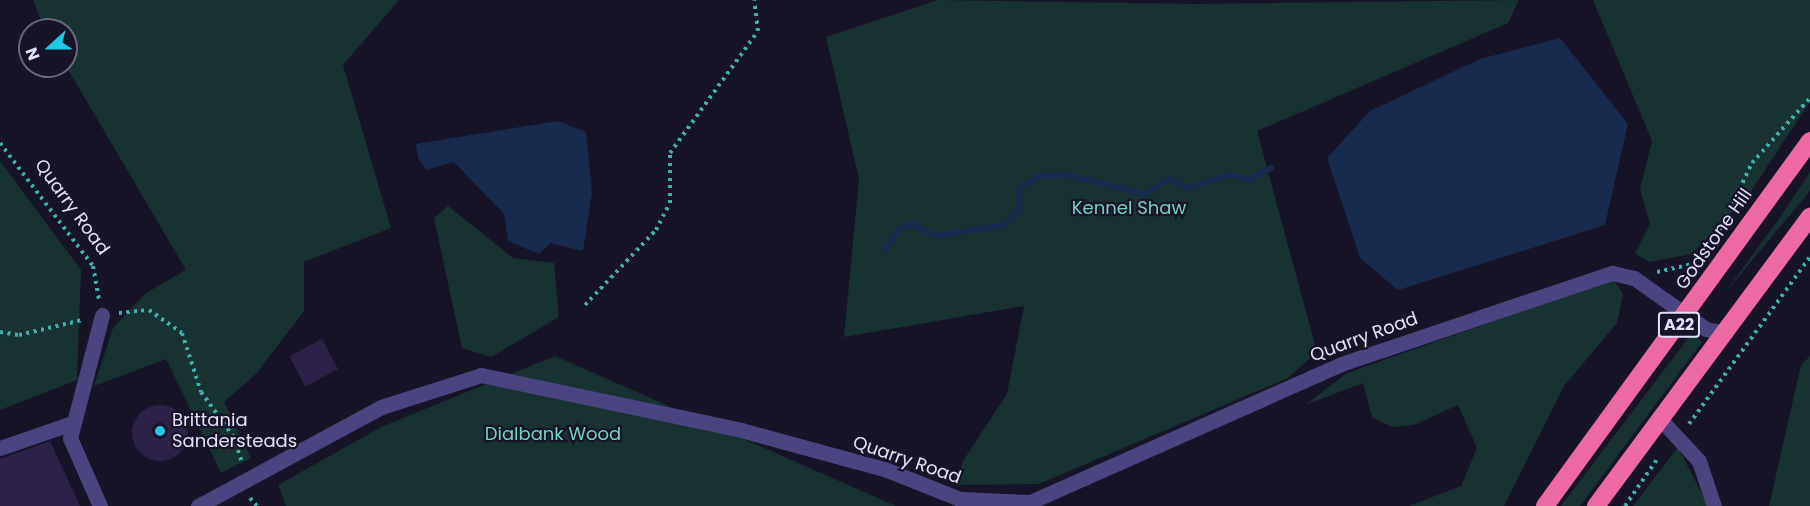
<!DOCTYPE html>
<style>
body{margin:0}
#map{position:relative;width:1810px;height:506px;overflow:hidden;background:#181428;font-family:Poppins,sans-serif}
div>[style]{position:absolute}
.green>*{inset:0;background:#183131}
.water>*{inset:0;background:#182b4d}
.stream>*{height:6px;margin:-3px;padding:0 3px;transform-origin:3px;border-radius:3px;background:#182b4d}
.building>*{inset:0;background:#2c2247;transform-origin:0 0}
.round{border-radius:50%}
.path>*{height:4px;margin-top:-2px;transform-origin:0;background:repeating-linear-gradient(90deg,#40aead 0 3px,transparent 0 7.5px)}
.minor>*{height:15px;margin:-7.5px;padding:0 7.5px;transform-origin:7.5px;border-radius:7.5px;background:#4a4581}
.highway>*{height:18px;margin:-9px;padding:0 9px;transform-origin:9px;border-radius:9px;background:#ec69a1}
.dots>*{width:16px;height:16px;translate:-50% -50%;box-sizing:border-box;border:3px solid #181428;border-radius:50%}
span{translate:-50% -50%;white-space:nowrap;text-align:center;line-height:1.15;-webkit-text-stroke:4.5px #181428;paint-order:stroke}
.shield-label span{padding:2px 4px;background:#181428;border:2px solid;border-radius:4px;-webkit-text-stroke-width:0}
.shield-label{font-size:16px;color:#e4dffb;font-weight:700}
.street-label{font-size:18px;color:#e4dffb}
.park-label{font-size:18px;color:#73d3c0}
.poi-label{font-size:18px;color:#e4dffb}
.left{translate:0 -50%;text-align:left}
.north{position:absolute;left:18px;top:18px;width:60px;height:60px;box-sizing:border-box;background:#181428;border:2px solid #6a657c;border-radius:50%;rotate:249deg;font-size:16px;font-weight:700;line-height:24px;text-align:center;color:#e4dffb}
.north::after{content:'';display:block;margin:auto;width:21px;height:27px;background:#23c6e3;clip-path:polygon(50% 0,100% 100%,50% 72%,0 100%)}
</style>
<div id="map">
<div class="green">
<i style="clip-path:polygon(33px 0,399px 0,343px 65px,391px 228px,304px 262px,304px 311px,256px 374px,224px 402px,251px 458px,221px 473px,166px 359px,94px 386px,113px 328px,146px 293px,186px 270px,66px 66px,66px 30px,45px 30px)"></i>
<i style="clip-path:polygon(938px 0,1195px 4px,1519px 0,1508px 23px,1257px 131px,1317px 352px,1288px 378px,1039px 484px,957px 485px,963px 461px,1007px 394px,1024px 306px,844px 337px,859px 179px,826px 37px)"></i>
<i style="clip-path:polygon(1593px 0,1810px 0,1810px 102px,1747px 197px,1692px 254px,1649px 262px,1635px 253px,1650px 224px,1640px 189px,1652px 141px)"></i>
<i style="clip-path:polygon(0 161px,81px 270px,77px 380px,0 410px)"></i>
<i style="clip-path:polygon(1810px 172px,1810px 191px,1723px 295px,1776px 223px)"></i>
<i style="clip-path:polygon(448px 206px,513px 258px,554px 263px,559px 317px,491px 357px,462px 348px,434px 218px)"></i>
<i style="clip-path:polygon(1613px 279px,1623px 294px,1617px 323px,1564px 386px,1504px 506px,1409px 506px,1461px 486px,1477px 448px,1458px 405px,1414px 425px,1392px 427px,1372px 417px,1363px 383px,1305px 405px,1347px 373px)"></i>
<i style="clip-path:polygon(1692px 333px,1702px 342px,1580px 506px,1561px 506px)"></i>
<i style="clip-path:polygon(555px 356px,896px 506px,286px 506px,278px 485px,381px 427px)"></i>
<i style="clip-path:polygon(1810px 356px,1810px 506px,1769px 506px,1801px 365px)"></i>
<i style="clip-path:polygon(1678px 447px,1708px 506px,1633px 506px)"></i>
</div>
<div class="water">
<i style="clip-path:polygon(1560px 38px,1628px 124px,1605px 225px,1398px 290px,1360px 258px,1327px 158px,1370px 111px,1480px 59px)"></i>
<i style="clip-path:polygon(558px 121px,586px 132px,592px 192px,583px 251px,550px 243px,539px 254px,508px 241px,504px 214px,454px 162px,426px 170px,418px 158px,416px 144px)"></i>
</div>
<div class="stream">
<i style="left:885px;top:250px;width:25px;rotate:-56deg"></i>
<i style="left:899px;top:229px;width:15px;rotate:-20deg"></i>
<i style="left:913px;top:224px;width:26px;rotate:28deg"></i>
<i style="left:936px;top:236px;width:69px;rotate:-9.2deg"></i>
<i style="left:1004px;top:225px;width:20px;rotate:-45deg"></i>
<i style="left:1018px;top:211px;width:22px;rotate:-87deg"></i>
<i style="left:1019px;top:189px;width:25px;rotate:-32deg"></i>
<i style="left:1040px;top:176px;width:28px;rotate:-2deg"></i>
<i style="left:1068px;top:175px;width:79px;rotate:13.9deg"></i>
<i style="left:1145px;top:194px;width:28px;rotate:-32deg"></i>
<i style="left:1169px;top:179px;width:21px;rotate:25deg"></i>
<i style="left:1188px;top:188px;width:41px;rotate:-18.4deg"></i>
<i style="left:1227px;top:175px;width:23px;rotate:10deg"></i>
<i style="left:1250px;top:179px;width:24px;rotate:-28deg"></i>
</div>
<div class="building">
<i style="left:322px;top:339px;width:34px;height:37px;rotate:62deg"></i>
<i class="round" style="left:132px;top:405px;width:56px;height:56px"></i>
<i style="clip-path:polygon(50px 441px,80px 506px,0 506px,0 459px)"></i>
</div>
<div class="path">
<i style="left:0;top:143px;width:154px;rotate:52.9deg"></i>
<i style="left:93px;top:266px;width:35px;rotate:80deg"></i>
<i style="left:1720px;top:230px;width:74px;rotate:-64.5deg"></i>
<i style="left:1752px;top:163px;width:87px;rotate:-48.3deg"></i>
<i style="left:1657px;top:272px;width:41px;rotate:-12.7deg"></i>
<i style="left:585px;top:305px;width:103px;rotate:-46.6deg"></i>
<i style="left:656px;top:230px;width:30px;rotate:-63deg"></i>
<i style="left:670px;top:203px;width:50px;rotate:-90deg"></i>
<i style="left:670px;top:153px;width:150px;rotate:-54.2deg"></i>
<i style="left:758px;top:31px;width:31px;rotate:-97deg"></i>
<i style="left:119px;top:313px;width:30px;rotate:-6deg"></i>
<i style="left:149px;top:310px;width:40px;rotate:34.9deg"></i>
<i style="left:182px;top:333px;width:62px;rotate:72.1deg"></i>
<i style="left:201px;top:392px;width:54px;rotate:54deg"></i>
<i style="left:233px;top:436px;width:28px;rotate:71deg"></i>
<i style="left:0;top:332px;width:19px;rotate:9deg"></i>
<i style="left:19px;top:335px;width:65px;rotate:-13.4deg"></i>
<i style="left:1689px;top:424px;width:206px;rotate:-54.1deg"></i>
<i style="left:250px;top:498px;width:11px;rotate:49deg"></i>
<i style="left:1625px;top:506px;width:58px;rotate:-55.5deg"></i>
</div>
<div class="minor">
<i style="left:1662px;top:421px;width:54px;rotate:47.2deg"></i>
<i style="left:1699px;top:461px;width:47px;rotate:71.6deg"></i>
<i style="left:0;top:448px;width:76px;rotate:-19.1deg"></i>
<i style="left:100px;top:506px;width:74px;rotate:-113.8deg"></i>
<i style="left:70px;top:438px;width:127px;rotate:-75.4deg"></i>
<i style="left:198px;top:506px;width:208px;rotate:-28.4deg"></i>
<i style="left:381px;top:407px;width:105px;rotate:-17.7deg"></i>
<i style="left:481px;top:375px;width:266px;rotate:11.9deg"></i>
<i style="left:741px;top:430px;width:151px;rotate:15.3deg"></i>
<i style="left:887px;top:470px;width:79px;rotate:21.7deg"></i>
<i style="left:960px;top:499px;width:70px;rotate:2.5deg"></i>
<i style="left:1030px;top:502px;width:340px;rotate:-23.9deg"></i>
<i style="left:1341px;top:364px;width:286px;rotate:-18.6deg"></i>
<i style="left:1612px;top:273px;width:23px;rotate:13deg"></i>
<i style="left:1634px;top:278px;width:88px;rotate:35.3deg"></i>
<i style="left:1706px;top:329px;width:20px;rotate:11deg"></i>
</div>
<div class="highway">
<i style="left:1545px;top:506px;width:451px;rotate:-54deg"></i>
<i style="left:1596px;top:506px;width:360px;rotate:-53.5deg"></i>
</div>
<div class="dots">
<i style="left:160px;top:431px;background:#23c6e3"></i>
</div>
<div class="shield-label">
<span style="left:1679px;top:325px">A22</span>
</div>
<div class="street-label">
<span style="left:72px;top:207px;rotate:54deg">Quarry Road</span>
<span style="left:1714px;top:239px;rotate:-55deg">Godstone Hill</span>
<span style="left:1364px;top:337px;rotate:-20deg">Quarry Road</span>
<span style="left:907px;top:460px;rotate:19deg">Quarry Road</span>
</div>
<div class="park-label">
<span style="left:1129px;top:208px">Kennel Shaw</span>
<span style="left:553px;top:434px">Dialbank Wood</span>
</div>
<div class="poi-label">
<span class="left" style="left:172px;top:431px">Brittania<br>Sandersteads</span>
</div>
<div class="north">N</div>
</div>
